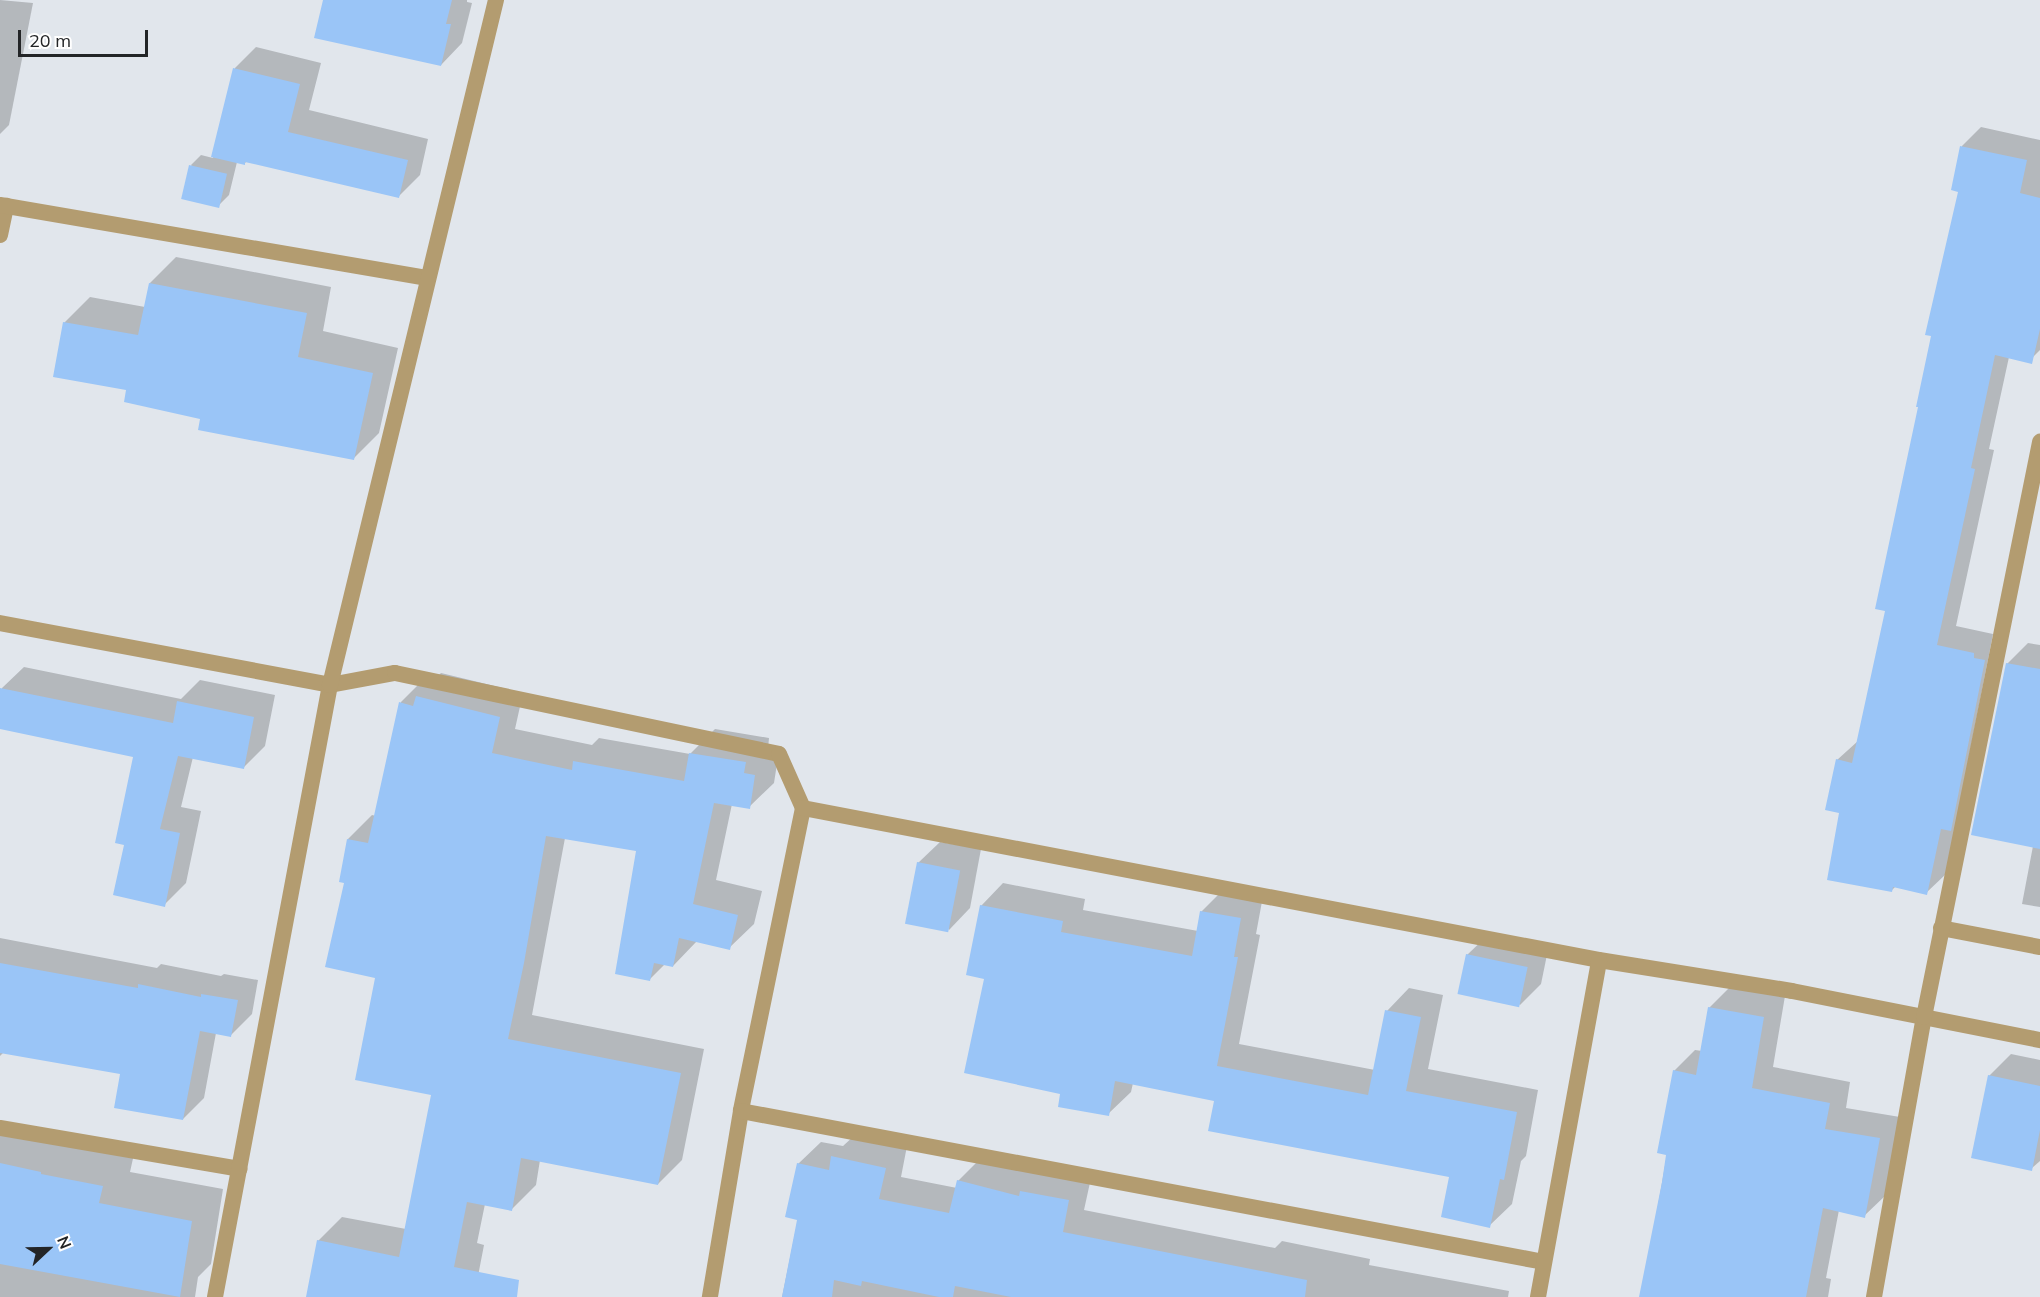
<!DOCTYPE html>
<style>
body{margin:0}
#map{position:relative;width:2040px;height:1297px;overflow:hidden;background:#e1e6ec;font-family:Mulish,sans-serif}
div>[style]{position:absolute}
.shadow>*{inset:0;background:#0003}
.building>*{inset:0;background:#9ac5f7;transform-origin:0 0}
.service>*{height:16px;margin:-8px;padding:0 8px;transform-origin:8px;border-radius:8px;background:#b39c70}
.minor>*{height:16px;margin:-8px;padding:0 8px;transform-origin:8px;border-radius:8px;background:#b39c70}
span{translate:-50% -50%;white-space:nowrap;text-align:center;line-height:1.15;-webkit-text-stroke:6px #fff;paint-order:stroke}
.north{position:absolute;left:18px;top:1219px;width:60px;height:60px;-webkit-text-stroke:4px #fff;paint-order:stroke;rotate:68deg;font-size:16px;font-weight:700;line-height:24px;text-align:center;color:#232527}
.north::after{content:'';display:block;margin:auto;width:21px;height:27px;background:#232527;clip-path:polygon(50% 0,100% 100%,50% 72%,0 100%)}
.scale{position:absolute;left:18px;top:30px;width:130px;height:27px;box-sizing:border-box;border:3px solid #232527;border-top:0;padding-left:8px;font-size:18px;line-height:21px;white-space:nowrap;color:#232527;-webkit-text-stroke:4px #fff;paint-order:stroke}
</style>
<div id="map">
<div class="shadow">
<i style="clip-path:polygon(0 0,33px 3px,9px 125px,0 134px)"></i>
<i style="clip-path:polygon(324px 0,467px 0,467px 2px,472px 3px,462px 43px,441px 65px)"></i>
<i style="clip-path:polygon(256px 47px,321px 63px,309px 110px,428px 139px,420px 175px,398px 197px,247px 161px,244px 164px,237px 162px,229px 195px,218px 206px,191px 165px,201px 155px,213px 158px,235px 68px)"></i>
<i style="clip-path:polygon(1981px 127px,2040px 140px,2040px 350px,2028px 362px,2009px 357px,1989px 449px,1994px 450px,1956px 626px,1993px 634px,1946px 874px,1926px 893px,1896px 886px,1891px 891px,1841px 812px,1837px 760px,1858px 741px,1887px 610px,1960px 190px,1953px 189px,1962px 146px)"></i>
<i style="clip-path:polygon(176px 257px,331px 287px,323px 331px,398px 348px,379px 433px,354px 458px,202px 418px,128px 388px,64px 323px,90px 297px,145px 307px,150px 283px)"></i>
<i style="clip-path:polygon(2028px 643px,2040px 645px,2040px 907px,2022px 904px,2033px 846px,2007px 664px)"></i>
<i style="clip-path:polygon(24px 667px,181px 699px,200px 680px,275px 695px,265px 746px,244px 767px,193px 757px,181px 807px,201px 811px,186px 883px,164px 905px,125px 843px,134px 755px,0 727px,2px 688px)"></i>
<i style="clip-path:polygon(441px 673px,523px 693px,515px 729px,592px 745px,599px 738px,690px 754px,715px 729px,769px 738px,768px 749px,779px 751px,774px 783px,749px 807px,732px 804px,716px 880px,762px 891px,754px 924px,729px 948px,697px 941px,673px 966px,665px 964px,650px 979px,638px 850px,565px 838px,532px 1015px,704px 1049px,682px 1160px,658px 1184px,540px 1160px,536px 1185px,512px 1209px,485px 1204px,477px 1243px,484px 1245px,474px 1297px,327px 1297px,318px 1241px,342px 1217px,406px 1229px,433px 1094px,376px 977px,346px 882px,348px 839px,372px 815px,376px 816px,401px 702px,425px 678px,433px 681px)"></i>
<i style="clip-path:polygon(940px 842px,981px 849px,970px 908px,949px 930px,918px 863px)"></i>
<i style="clip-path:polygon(1003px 883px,1085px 899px,1083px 910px,1198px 931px,1201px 912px,1224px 889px,1263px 896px,1256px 934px,1260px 935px,1239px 1044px,1375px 1070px,1387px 1011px,1409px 988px,1443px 995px,1428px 1069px,1538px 1090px,1526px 1156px,1521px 1161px,1512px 1204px,1489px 1226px,1451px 1176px,1216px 1100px,1133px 1083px,1131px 1092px,1108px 1114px,1062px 1092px,986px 978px,981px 906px)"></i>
<i style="clip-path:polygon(1489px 934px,1549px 945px,1541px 984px,1520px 1005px,1467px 955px)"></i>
<i style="clip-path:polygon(0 938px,157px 968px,161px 964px,221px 976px,224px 974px,258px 980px,252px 1014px,231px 1035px,216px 1033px,204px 1098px,183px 1119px,121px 1073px,4px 1052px,0 1056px)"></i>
<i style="clip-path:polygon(1731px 986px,1785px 996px,1773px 1067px,1850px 1082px,1846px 1108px,1900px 1117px,1886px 1195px,1864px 1216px,1839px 1210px,1826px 1278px,1831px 1279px,1828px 1297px,1642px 1297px,1667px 1154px,1674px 1071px,1695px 1050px,1702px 1051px,1709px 1008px)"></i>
<i style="clip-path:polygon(2011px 1054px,2040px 1060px,2040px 1161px,2031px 1169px,1989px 1076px)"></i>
<i style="clip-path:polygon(0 1124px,134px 1154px,130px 1172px,223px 1189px,211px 1264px,198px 1277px,195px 1297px,0 1297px)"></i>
<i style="clip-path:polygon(855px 1135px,907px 1146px,901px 1177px,957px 1188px,958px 1181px,981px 1158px,1091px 1178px,1084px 1210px,1275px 1248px,1282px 1241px,1370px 1259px,1369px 1265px,1509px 1291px,1508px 1297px,782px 1297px,798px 1219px,798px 1164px,821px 1142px,843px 1146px)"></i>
</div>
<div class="building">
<i style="clip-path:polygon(323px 0,452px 0,446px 24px,451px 24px,441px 66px,314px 38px)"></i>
<i style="clip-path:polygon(233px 68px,300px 84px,288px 132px,408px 160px,399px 198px,245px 162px,245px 165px,211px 157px)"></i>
<i style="clip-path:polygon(1960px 146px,2027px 160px,2020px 193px,2040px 198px,2040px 329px,2032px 364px,1995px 355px,1971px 468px,1975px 469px,1937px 645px,1974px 653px,1974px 658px,1985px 660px,1951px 831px,1941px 829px,1927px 895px,1893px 887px,1892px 892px,1827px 880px,1839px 813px,1825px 810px,1836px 759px,1852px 763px,1885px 611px,1875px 609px,1918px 407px,1916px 407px,1931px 336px,1925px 335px,1958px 192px,1951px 190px)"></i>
<i style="left:189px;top:165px;width:39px;height:35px;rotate:13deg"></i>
<i style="clip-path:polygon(149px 283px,307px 313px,298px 357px,373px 373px,354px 460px,198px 430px,200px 419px,124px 402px,126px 390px,53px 377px,63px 322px,138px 335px)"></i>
<i style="clip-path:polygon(2006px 663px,2040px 669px,2040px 849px,1971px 835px)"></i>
<i style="clip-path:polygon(0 688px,173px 723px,177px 701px,254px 717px,244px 769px,178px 756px,160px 829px,180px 833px,165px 907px,113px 895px,124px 845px,115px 843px,133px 757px,0 729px)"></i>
<i style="clip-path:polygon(416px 696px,500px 717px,492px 753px,572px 770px,573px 761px,684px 781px,689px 753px,746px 762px,744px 773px,755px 775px,750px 809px,714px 803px,693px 904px,738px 915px,730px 950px,679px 938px,673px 967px,654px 963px,650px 981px,615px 974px,636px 851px,546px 836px,524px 963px,508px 1039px,681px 1073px,658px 1185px,521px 1158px,512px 1211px,467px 1202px,454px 1267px,519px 1280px,517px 1297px,306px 1297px,317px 1240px,399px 1257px,431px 1095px,355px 1080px,375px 978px,325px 967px,344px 883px,339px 882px,347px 839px,368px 843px,399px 702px,413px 706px)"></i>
<i style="left:917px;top:862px;width:44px;height:63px;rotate:11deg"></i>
<i style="clip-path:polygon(980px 905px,1063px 921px,1061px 932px,1192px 956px,1200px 911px,1241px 918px,1234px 957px,1238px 957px,1217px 1066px,1368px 1095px,1385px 1010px,1421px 1017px,1406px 1091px,1517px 1112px,1504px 1180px,1500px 1179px,1490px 1228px,1441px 1217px,1449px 1177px,1208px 1131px,1214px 1101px,1115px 1081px,1109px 1116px,1058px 1107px,1060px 1094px,964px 1073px,984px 979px,966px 975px)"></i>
<i style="left:1466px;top:954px;width:63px;height:41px;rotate:12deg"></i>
<i style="clip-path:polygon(0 963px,138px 988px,138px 984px,201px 997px,201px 994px,238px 1000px,231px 1037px,200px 1031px,183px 1120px,114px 1108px,120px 1074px,0 1053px)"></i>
<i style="clip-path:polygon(1708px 1007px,1764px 1017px,1752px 1088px,1830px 1103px,1825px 1129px,1880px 1138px,1865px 1218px,1823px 1208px,1806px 1297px,1639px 1297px,1662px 1182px,1666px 1155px,1657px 1153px,1673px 1070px,1696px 1075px)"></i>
<i style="clip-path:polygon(1988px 1075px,2040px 1086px,2040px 1130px,2032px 1171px,1971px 1158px)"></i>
<i style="clip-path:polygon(831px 1156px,886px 1168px,879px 1199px,949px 1213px,957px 1180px,1019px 1196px,1020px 1191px,1069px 1200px,1063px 1232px,1307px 1280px,1305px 1297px,1011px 1297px,955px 1286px,953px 1297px,939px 1297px,862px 1281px,861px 1286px,834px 1280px,832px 1297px,782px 1297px,797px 1220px,785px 1217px,797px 1163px,829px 1170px)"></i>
<i style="clip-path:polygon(0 1163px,41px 1172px,41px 1174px,103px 1186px,99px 1203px,192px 1221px,180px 1297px,0 1264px)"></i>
</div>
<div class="service">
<i style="left:0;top:235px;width:30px;rotate:-78deg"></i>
</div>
<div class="minor">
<i style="left:0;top:205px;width:434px;rotate:9.7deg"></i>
<i style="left:0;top:623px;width:336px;rotate:10.6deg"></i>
<i style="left:330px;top:685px;width:66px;rotate:-10.5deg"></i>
<i style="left:395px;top:673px;width:392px;rotate:11.9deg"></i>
<i style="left:779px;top:754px;width:59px;rotate:66deg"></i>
<i style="left:803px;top:808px;width:309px;rotate:101.6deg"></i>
<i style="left:741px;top:1111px;width:189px;rotate:99.5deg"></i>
<i style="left:803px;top:808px;width:810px;rotate:10.81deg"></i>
<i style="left:1599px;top:960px;width:195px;rotate:9.1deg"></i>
<i style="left:1792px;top:991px;width:253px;rotate:11.2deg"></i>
<i style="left:1941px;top:928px;width:101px;rotate:10.9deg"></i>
<i style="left:741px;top:1111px;width:817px;rotate:10.65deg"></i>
<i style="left:0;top:1128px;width:243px;rotate:9.7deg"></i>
<i style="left:215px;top:1297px;width:623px;rotate:-79.36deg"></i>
<i style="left:330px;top:685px;width:705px;rotate:-76.38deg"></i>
<i style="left:1538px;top:1297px;width:342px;rotate:-79.7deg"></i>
<i style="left:1874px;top:1297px;width:284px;rotate:-79.9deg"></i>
<i style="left:1924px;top:1017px;width:587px;rotate:-78.59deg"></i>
</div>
<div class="north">N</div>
<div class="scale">20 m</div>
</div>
